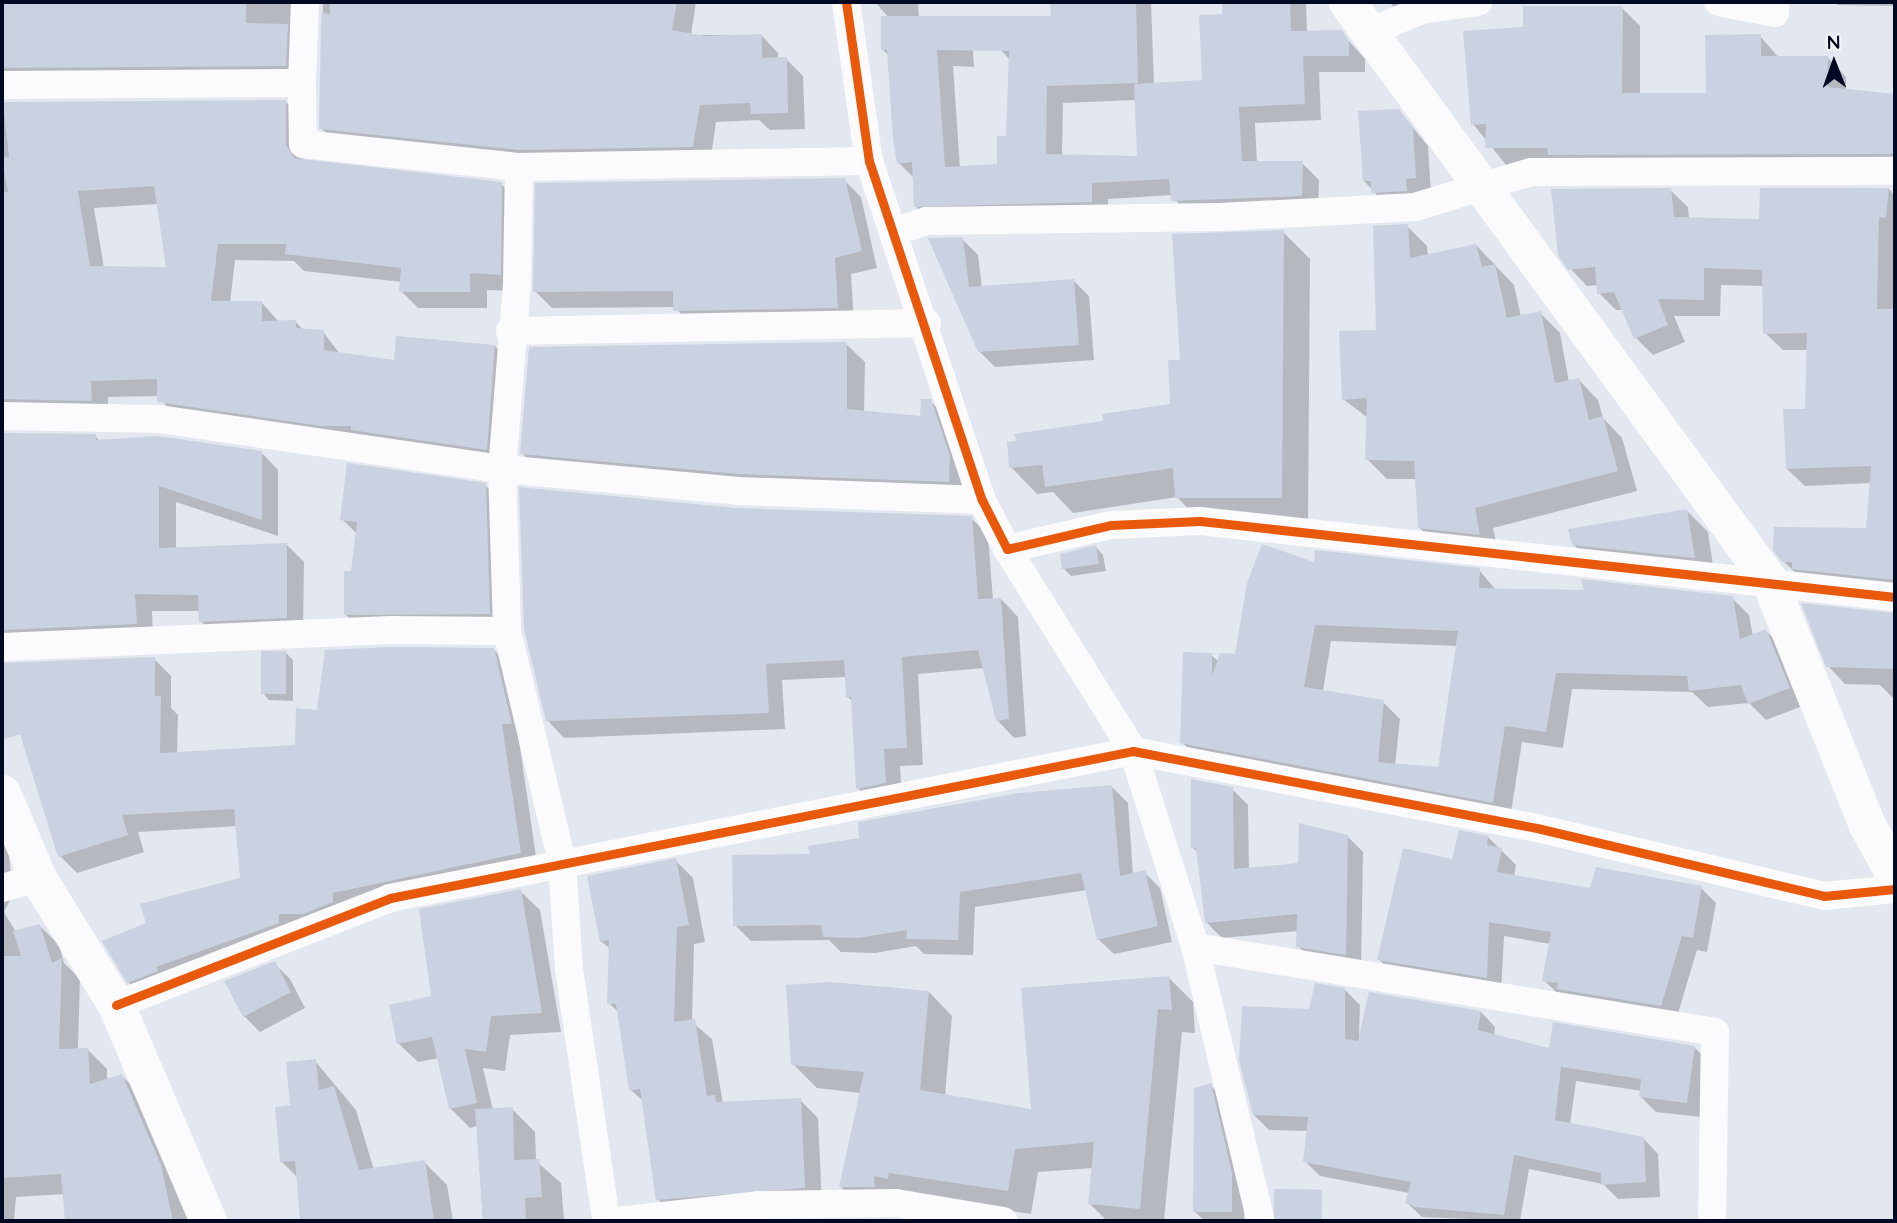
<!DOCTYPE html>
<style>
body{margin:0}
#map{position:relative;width:1897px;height:1223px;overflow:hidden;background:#e3e7ef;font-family:Quicksand,sans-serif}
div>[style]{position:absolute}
.shadow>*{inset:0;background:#0003}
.building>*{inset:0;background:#cad1e0;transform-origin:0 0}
.minor>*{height:28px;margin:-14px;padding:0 14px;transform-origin:14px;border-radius:14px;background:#fbfbfd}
.tertiary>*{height:37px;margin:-18.5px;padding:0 18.5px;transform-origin:18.5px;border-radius:18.5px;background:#fbfbfd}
.cycleway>*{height:9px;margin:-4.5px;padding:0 4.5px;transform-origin:4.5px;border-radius:4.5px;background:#e8590c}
span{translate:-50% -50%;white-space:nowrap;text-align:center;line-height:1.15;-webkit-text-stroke:5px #f2f2f2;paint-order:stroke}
.frame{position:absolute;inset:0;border:4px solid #020922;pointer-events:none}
.north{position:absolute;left:1799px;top:28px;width:70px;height:70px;-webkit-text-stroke:5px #f2f2f2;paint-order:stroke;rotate:359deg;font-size:19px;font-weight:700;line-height:28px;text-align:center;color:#020922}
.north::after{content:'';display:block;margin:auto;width:24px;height:32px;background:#020922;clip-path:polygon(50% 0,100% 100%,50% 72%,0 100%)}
</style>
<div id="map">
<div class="shadow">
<i style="clip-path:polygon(2px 2px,696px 2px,691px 35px,761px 35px,778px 53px,778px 59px,786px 59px,803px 76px,805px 129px,770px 130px,759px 120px,716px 122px,710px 164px,339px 146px,321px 128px,323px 2px,314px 5px,303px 83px,10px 88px,2px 103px)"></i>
<i style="clip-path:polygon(evenodd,875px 2px,918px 2px,919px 18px,972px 34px,974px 67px,953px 66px,960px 168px,998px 166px,1008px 138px,1010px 60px,1001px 50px,1053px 17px,1052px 2px,1151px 2px,1154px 85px,1204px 82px,1224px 16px,1223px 2px,1306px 2px,1307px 32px,1341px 32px,1365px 59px,1365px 72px,1319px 72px,1321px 120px,1255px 123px,1257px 163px,1302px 163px,1319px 180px,1318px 212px,1189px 217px,1172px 195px,1108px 199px,1108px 218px,933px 223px,916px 207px,915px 179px,899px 163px,889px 56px,883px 50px,889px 18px,875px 2px,1136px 100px,1139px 157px,1062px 156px,1063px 103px,1136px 100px)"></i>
<i style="clip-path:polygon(1389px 2px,1428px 2px,1395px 8px)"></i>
<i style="clip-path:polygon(1835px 2px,1895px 2px,1895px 6px,1838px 5px)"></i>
<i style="clip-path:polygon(1622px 8px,1640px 26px,1640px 95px,1708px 95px,1760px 36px,1779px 58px,1828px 58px,1846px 77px,1846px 91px,1895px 96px,1895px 172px,1506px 165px,1473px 124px,1525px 29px)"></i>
<i style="clip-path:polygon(evenodd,285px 101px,302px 119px,303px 161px,501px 184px,519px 201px,517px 291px,487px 290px,487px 308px,418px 308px,401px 291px,402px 282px,304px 271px,294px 261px,235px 260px,230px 303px,262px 303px,279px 322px,296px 322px,304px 331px,323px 332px,340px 354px,395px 362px,495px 346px,512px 364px,504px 466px,176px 419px,159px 396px,108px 397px,108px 418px,12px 418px,2px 434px,95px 436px,100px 441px,261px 452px,278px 470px,278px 536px,176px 502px,176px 549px,287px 545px,304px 562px,303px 635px,218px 638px,201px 621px,200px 611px,152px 611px,153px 641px,2px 645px,2px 103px,285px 101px,158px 204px,168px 269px,104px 268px,94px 208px,158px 204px)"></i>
<i style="clip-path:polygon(1399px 111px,1428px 146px,1431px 193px,1389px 208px,1364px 181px)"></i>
<i style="clip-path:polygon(844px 180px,861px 197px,877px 268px,851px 274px,854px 324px,692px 327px,675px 307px,552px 308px,535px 291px)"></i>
<i style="clip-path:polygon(1889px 189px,1895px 196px,1895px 597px,1801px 578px,1783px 561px,1868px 530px,1871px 483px,1805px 486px,1787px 469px,1807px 410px,1808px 350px,1783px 350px,1765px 333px,1764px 286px,1721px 285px,1720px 316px,1674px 316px,1685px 342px,1653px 355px,1636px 338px,1624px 310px,1616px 310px,1599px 293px,1599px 285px,1587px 286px,1570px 268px,1670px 190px,1688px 207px,1689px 219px,1760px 221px)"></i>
<i style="clip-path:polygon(1407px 226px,1427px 246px,1428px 256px,1476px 245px,1514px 285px,1521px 317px,1540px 313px,1560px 333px,1569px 382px,1579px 380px,1598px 400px,1603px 418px,1622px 438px,1637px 491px,1493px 528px,1499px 554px,1439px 547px,1419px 527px,1417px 479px,1387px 479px,1367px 459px,1368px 418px,1343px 399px,1378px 331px)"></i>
<i style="clip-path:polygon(1283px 232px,1310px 259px,1308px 524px,1203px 524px,1177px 497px,1073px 513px,1053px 492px,1037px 494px,1011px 467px,1105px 422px,1172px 405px,1181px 362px)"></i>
<i style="clip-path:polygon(962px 239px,978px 255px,982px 288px,1074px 281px,1089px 296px,1094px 360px,995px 367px,979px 351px,931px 240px)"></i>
<i style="clip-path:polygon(846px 344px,865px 362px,864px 413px,922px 418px,930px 401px,949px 419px,967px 500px,540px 472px,522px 453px)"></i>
<i style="clip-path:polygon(485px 485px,500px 500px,504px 628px,360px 629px,346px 615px,357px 534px,342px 519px)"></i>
<i style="clip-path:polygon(736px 509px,971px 518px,988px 535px,993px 600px,1001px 599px,1018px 617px,1026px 736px,1014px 738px,997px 720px,984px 668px,918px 674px,923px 765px,900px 766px,902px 800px,875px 805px,858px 788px,854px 703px,848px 697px,846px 677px,782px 680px,785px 729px,564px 738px,547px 720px)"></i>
<i style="clip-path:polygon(1686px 510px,1708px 532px,1715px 579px,1595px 565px,1573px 544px)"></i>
<i style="clip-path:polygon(1096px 547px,1103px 555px,1106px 571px,1071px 576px,1064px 569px)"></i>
<i style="clip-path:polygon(evenodd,1316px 565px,1479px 570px,1496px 590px,1732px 598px,1749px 615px,1753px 636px,1766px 631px,1783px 648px,1805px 705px,1766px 720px,1749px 703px,1708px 707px,1692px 692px,1572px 689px,1563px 748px,1522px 742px,1510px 819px,1199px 760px,1182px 742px,1211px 655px,1219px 662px,1236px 656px,1316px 565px,1331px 641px,1458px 646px,1439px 769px,1395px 766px,1400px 719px,1383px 702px,1323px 691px,1331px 641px)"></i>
<i style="clip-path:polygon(1804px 605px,1895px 614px,1895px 700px,1880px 685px,1845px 684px,1828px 666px)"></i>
<i style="clip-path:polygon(493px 649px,510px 667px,528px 740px,519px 741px,538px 870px,349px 910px,146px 999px,128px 982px,242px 880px,238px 826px,138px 832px,144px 852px,77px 873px,60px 856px,2px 664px,154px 659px,171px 676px,171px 708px,178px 715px,177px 754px,297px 747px,319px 712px)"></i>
<i style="clip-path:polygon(286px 653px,293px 660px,293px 701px,269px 700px,262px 692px)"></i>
<i style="clip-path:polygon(1112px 787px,1128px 803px,1133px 875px,1144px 872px,1160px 888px,1172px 942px,1114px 954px,1098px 939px,1087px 890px,975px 907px,973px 955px,924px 954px,916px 946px,875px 953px,841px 952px,829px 940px,751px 941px,735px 925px,812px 856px,861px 839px)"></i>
<i style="clip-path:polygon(1232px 789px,1248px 805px,1249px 870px,1300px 865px,1347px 836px,1363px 852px,1361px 970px,1314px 962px,1298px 946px,1298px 931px,1222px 938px,1206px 922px,1199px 854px,1193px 848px)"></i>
<i style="clip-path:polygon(2px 830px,7px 835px,13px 894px,4px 912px,16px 932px,39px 925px,59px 945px,64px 963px,80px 979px,78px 1050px,88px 1050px,107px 1069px,107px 1080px,122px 1076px,141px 1095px,193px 1221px,67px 1221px,64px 1194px,16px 1197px,14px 1221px,2px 1221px)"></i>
<i style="clip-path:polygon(1488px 837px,1516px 865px,1514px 877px,1591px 890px,1701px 888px,1716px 903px,1707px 952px,1697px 950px,1676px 1020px,1559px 995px,1544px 980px,1550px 944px,1504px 936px,1501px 992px,1393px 974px,1379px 959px,1454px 861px)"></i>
<i style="clip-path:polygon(675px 860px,693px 878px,705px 942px,694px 944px,692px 1022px,712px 1039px,723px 1104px,800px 1100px,818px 1118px,822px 1205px,675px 1217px,658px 1199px,643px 1101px,631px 1090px,619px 1013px,609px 1003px,610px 949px,601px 941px)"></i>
<i style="clip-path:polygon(520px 891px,540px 910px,561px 1032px,510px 1035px,505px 1071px,483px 1068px,493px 1110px,512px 1109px,535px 1132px,536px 1161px,561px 1183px,564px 1219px,483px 1221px,477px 1126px,470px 1128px,450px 1108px,439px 1058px,418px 1062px,398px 1043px)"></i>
<i style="clip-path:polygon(274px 963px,290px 979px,305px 1008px,260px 1032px,244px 1016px)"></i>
<i style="clip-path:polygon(1169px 978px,1193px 1002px,1195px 1033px,1182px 1032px,1164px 1221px,1107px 1221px,1089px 1203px,1093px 1168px,1038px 1172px,1031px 1214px,913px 1196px,865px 1210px,841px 1187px,861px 1093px,817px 1088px,793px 1064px,929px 992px,952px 1016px,945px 1096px,1033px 1111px)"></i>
<i style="clip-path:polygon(1345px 990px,1360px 1005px,1359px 1036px,1481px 1012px,1495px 1027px,1494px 1036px,1551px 1050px,1694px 1047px,1709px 1062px,1702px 1117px,1656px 1112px,1641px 1097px,1642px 1091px,1576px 1081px,1570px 1125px,1643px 1138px,1658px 1154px,1660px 1197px,1618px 1199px,1603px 1184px,1529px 1169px,1520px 1221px,1422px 1217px,1407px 1203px,1409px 1193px,1320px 1176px,1305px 1161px,1308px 1131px,1269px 1130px,1254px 1115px,1311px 1011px)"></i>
<i style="clip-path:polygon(315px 1061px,356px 1110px,374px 1170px,424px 1162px,447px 1185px,453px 1221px,302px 1221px,298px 1178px,281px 1161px,292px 1107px)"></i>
<i style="clip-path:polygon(1210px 1085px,1223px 1098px,1245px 1187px,1244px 1221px,1205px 1221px,1195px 1212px)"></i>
</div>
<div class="building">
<i style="clip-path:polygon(2px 2px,246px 2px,246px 23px,288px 24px,286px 66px,2px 68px)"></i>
<i style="clip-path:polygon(330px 2px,677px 2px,672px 30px,705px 36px,762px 34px,762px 58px,787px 57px,788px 113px,751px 114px,750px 103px,700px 105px,693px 147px,520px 150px,319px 129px,321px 24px,322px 13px,330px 14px)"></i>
<i style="clip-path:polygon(evenodd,1050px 2px,1136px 2px,1138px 83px,1047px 86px,1046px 154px,1137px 156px,1134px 84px,1202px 80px,1199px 15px,1222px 14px,1222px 2px,1290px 2px,1291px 31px,1342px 30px,1349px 41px,1349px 56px,1303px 56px,1305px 104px,1239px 107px,1242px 161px,1303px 161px,1302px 196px,1171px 201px,1169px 179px,1092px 183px,1092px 202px,914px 207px,912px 162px,897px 164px,893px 139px,887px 50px,881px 50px,881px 16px,1051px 16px,1050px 2px,937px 50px,1009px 51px,1006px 136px,997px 136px,997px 164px,945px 167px,937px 50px)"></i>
<i style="clip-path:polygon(1523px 6px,1623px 6px,1622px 93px,1706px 93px,1705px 35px,1761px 34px,1761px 56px,1828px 56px,1828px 87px,1895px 94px,1893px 154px,1548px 155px,1547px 148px,1485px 148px,1486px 124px,1471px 125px,1463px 31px,1523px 27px)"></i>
<i style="clip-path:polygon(evenodd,286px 100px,286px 145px,294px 158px,502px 182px,501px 275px,470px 273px,470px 292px,399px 292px,401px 268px,285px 254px,286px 244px,218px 244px,211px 301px,262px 301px,262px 321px,296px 320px,296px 328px,324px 330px,324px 350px,394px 360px,396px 336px,495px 345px,487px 450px,351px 430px,351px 426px,321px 426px,157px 402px,157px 379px,91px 381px,92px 401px,2px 399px,2px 192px,8px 192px,2px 158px,9px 157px,3px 102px,286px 100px,154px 186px,166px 267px,90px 266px,78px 191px,154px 186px)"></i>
<i style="clip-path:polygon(1399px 109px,1413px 128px,1416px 178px,1406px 179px,1407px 191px,1371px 193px,1371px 181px,1363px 181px,1358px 111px)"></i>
<i style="clip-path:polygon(845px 178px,862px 251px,835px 258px,838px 308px,673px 311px,673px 291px,533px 292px,535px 183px)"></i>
<i style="clip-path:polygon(1671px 188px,1674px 217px,1759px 219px,1760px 188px,1889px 188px,1886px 218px,1879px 217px,1877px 309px,1895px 309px,1895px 580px,1792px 569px,1792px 562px,1782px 562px,1773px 550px,1774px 527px,1866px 528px,1871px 466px,1786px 469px,1783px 409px,1805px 409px,1807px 333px,1763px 334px,1762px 270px,1704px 268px,1704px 300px,1658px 299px,1668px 325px,1634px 339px,1614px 292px,1597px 294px,1595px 267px,1568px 270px,1558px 255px,1551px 189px)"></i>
<i style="clip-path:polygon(1408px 224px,1410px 258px,1476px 244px,1482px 267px,1495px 264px,1507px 318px,1541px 311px,1555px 383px,1579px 378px,1589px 420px,1603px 416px,1618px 471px,1475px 508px,1480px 535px,1418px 528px,1414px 461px,1365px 460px,1367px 398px,1342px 400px,1339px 331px,1376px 330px,1373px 226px)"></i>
<i style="clip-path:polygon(1284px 230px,1282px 498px,1175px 498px,1173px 468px,1045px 487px,1042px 465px,1009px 468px,1007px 442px,1017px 441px,1014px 434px,1103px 421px,1102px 414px,1170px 404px,1168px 360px,1180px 360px,1172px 234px)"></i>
<i style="clip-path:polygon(963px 237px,969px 287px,1074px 279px,1079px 345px,978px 352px,928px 238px)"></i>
<i style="clip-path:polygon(847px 342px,847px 409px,920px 416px,921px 399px,931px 399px,950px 456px,949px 482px,739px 474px,520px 454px,529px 347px)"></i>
<i style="clip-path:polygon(2px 433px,96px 434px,96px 440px,158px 436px,262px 451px,262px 520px,159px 486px,159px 548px,287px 543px,287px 618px,199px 622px,198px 595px,135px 594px,137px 624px,2px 630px)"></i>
<i style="clip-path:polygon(347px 463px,486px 483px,490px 614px,344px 615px,344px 571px,351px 571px,357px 522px,340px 520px)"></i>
<i style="clip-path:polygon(519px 487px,736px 508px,972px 516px,978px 599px,1001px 598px,1009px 719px,996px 721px,978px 650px,902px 657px,907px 748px,884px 749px,886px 783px,856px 789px,851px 697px,846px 697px,844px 660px,766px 664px,769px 713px,546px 721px,524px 629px)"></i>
<i style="clip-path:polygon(1687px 509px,1695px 558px,1572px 545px,1568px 529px)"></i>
<i style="clip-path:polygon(evenodd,1262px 544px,1314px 562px,1315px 550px,1480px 568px,1479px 588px,1584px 590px,1581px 579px,1733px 596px,1740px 639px,1766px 629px,1790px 688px,1748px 704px,1741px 685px,1689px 691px,1687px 676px,1556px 673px,1546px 732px,1505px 726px,1493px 803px,1180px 743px,1183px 652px,1212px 653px,1212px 676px,1220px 653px,1235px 654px,1247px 583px,1262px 544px,1315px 625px,1458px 631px,1438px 767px,1378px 762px,1384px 700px,1304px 687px,1315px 625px)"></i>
<i style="clip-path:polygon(1096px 545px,1099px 564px,1062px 569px,1060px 554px)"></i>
<i style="clip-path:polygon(1801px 603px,1895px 613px,1895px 669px,1826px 667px)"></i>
<i style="clip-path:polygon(391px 647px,494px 648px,512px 724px,502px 724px,521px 853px,333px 893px,333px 902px,303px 914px,279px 914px,279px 923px,156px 967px,158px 971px,127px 983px,102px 941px,146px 923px,140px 904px,240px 878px,234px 809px,122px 815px,128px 835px,58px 857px,20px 734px,2px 740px,2px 663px,155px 657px,155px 696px,161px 696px,160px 753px,295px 745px,296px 708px,317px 710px,325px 650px)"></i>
<i style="left:286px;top:651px;width:43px;height:25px;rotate:90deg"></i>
<i style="clip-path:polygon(1191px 779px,1233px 787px,1234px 869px,1298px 863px,1299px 823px,1348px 835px,1346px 955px,1296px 947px,1297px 914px,1205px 923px,1196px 848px,1191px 848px)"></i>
<i style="clip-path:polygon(1112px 785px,1120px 876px,1145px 870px,1158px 926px,1097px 940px,1081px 873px,960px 892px,958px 940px,906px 939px,907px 930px,858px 938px,823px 937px,821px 925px,733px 926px,732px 855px,810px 854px,808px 846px,859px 838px,858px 822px,1020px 793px)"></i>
<i style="clip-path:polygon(1459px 830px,1488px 836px,1487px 845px,1502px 848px,1497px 872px,1590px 888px,1596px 867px,1702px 886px,1693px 938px,1682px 936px,1661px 1006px,1557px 989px,1558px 983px,1542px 981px,1551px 932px,1489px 922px,1487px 978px,1377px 960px,1403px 848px,1452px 859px)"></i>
<i style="clip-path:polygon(676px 858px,689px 925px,677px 927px,674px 1022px,695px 1019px,707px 1096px,715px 1095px,716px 1102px,801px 1098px,805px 1188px,656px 1200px,640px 1089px,629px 1091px,616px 1004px,607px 1004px,609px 940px,600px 942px,587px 876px)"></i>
<i style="clip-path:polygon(521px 889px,542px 1013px,491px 1016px,486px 1052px,465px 1049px,477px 1103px,449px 1109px,432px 1037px,397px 1044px,389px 1005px,431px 996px,419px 909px)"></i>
<i style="clip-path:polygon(40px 924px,52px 963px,62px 958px,59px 1049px,88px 1048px,90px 1084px,122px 1074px,161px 1165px,173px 1221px,65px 1221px,61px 1174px,2px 1178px,2px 956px,21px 956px,13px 931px)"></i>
<i style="clip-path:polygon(275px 961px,291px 992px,243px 1017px,224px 981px)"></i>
<i style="clip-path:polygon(1169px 976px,1172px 1010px,1158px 1009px,1140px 1209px,1088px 1204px,1094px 1142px,1015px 1149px,1008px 1191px,889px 1173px,888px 1179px,874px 1176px,875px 1187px,839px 1187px,864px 1072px,791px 1065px,786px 985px,831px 982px,929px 991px,920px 1090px,1031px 1109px,1021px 988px)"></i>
<i style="clip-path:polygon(1315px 983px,1345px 988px,1345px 1039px,1358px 1041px,1369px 992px,1481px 1011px,1478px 1030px,1549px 1048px,1553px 1022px,1695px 1046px,1687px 1103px,1639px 1097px,1641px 1079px,1561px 1067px,1555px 1120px,1644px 1137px,1646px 1182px,1601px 1185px,1601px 1173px,1514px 1155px,1504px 1215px,1415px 1207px,1405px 1203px,1411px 1182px,1303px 1162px,1308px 1117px,1253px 1115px,1239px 1060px,1242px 1006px,1309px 1009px)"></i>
<i style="clip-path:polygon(316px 1059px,319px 1090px,334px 1086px,359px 1170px,425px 1160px,434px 1221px,300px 1221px,295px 1161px,280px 1162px,275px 1107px,290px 1105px,286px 1062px)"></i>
<i style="clip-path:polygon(1211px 1083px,1232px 1173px,1232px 1212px,1193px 1212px,1194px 1088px)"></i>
<i style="clip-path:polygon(513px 1107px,514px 1160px,539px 1159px,542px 1197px,525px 1198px,526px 1221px,483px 1221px,475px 1109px)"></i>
<i style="left:1274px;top:1189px;width:48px;height:31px;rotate:1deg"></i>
</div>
<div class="minor">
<i style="left:846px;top:2px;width:161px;rotate:81.8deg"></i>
<i style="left:869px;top:161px;width:357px;rotate:71.6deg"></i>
<i style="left:982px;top:500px;width:55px;rotate:63deg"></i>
<i style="left:1007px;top:549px;width:107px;rotate:-13deg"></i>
<i style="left:1111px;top:525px;width:89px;rotate:-2.6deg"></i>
<i style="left:1200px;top:521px;width:699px;rotate:6.24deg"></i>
<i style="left:1718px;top:2px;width:58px;rotate:10.9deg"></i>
<i style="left:1775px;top:13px;width:11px;rotate:-90deg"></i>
<i style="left:1370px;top:32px;width:56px;rotate:-23.3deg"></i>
<i style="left:1421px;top:10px;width:58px;rotate:-8deg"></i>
<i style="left:302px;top:83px;width:81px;rotate:-87.9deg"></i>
<i style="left:2px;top:85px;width:300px;rotate:-0.4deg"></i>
<i style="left:302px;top:83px;width:61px;rotate:89.1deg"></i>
<i style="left:303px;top:144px;width:217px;rotate:6.1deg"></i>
<i style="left:519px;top:167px;width:350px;rotate:-1deg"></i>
<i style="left:519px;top:167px;width:117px;rotate:91deg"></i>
<i style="left:517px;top:284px;width:186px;rotate:94.6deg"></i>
<i style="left:502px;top:469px;width:162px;rotate:88.2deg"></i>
<i style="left:507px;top:631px;width:237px;rotate:76.6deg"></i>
<i style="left:562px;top:862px;width:107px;rotate:86.3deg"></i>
<i style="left:569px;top:969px;width:255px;rotate:81.6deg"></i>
<i style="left:894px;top:232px;width:34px;rotate:-19deg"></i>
<i style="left:926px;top:221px;width:293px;rotate:-0.8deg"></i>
<i style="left:1219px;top:217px;width:196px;rotate:-2.9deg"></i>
<i style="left:1415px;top:207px;width:121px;rotate:-16.8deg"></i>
<i style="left:1531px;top:172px;width:364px;rotate:-0.2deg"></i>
<i style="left:510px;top:331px;width:417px;rotate:-1.1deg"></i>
<i style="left:2px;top:416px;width:157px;rotate:1.1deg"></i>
<i style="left:159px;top:419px;width:347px;rotate:8.3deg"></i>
<i style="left:502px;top:469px;width:237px;rotate:5.3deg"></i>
<i style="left:738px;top:491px;width:244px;rotate:2.1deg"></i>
<i style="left:1007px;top:549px;width:238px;rotate:58deg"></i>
<i style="left:1133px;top:751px;width:206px;rotate:72.4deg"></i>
<i style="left:1195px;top:947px;width:282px;rotate:76.5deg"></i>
<i style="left:2px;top:647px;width:389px;rotate:-2.5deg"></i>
<i style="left:391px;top:630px;width:116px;rotate:0.5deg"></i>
<i style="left:2px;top:888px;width:37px;rotate:-16deg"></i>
<i style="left:1195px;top:947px;width:527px;rotate:9.28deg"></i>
<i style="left:1715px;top:1032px;width:189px;rotate:90.9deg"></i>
<i style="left:116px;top:1005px;width:294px;rotate:-21.3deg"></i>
<i style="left:390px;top:898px;width:757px;rotate:-11.19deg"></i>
<i style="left:1133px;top:751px;width:415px;rotate:10.8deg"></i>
<i style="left:1541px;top:829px;width:291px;rotate:13.3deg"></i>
<i style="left:1824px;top:896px;width:71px;rotate:-5.6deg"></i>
<i style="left:618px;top:1221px;width:141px;rotate:-6.5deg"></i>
<i style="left:758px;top:1205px;width:138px;rotate:-0.8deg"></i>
<i style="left:896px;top:1203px;width:109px;rotate:9.5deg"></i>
</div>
<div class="tertiary">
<i style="left:1347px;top:2px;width:716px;rotate:53.87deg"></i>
<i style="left:1769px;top:580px;width:262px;rotate:68.2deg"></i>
<i style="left:1866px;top:823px;width:60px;rotate:61.3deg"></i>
<i style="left:2px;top:793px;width:92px;rotate:67deg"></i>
<i style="left:38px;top:878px;width:149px;rotate:58.4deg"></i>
<i style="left:116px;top:1005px;width:235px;rotate:66.9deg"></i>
</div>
<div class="cycleway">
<i style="left:846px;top:2px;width:161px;rotate:81.8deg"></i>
<i style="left:869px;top:161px;width:357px;rotate:71.6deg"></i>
<i style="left:982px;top:500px;width:55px;rotate:63deg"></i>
<i style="left:1007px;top:549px;width:107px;rotate:-13deg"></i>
<i style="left:1111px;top:525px;width:89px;rotate:-2.6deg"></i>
<i style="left:1200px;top:521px;width:699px;rotate:6.24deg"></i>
<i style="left:116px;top:1005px;width:294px;rotate:-21.3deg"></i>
<i style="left:390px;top:898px;width:757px;rotate:-11.19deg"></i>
<i style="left:1133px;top:751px;width:415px;rotate:10.8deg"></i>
<i style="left:1541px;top:829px;width:291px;rotate:13.3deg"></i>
<i style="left:1824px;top:896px;width:71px;rotate:-5.6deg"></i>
</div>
<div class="frame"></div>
<div class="north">N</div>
</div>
